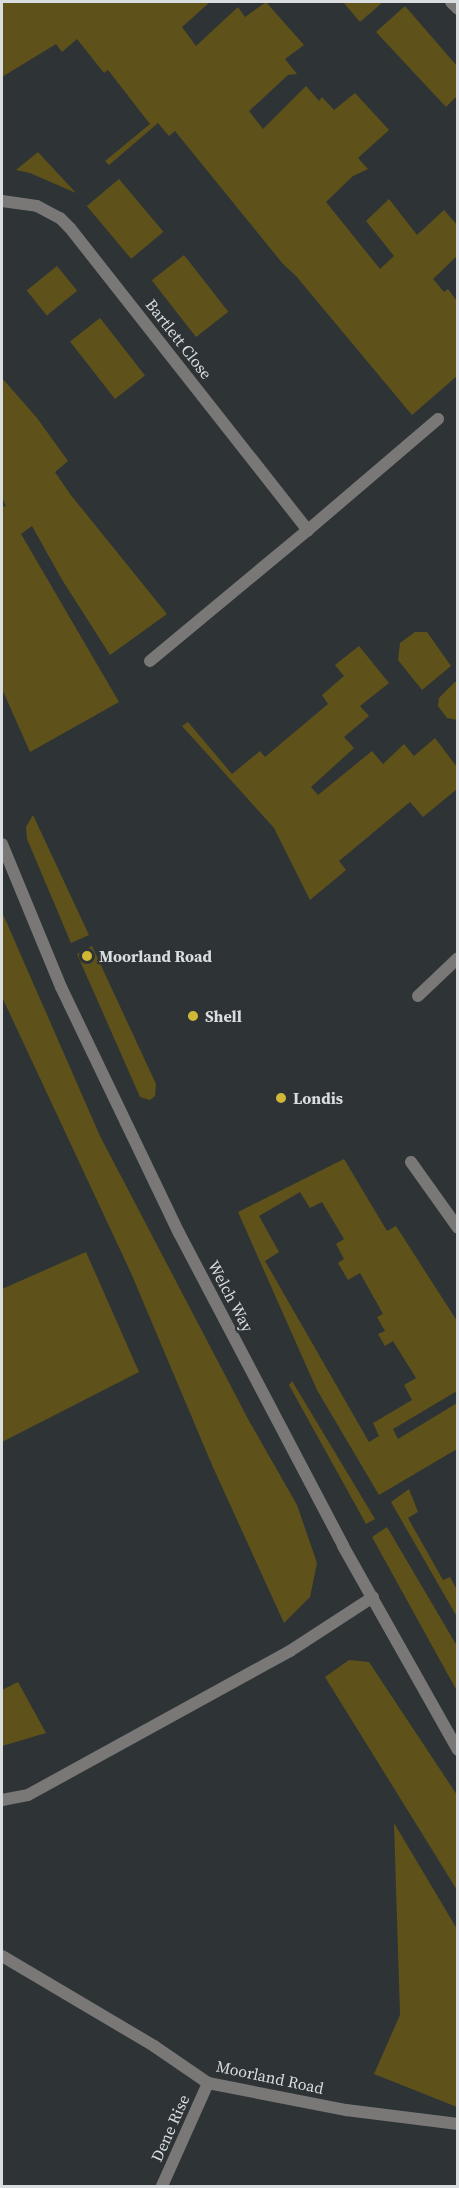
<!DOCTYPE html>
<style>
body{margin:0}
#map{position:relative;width:459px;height:2188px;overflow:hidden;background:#2e3336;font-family:"Source Serif 4",serif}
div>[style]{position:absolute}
.green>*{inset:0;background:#5e521a;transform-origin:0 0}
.minor>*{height:12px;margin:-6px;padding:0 6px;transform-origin:6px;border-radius:6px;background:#797876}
.tertiary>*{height:12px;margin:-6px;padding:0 6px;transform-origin:6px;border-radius:6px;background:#797876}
.dots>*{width:16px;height:16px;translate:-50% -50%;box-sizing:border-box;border:3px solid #2e3336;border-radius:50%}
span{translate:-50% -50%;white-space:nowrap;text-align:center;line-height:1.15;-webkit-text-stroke:4.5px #2e3336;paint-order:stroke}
.street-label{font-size:16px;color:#dadddf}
.poi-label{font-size:16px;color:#dadddf;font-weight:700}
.left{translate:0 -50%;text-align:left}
.frame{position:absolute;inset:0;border:3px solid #dadddf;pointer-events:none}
</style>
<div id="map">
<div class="green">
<i style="clip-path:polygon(2px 2px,210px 2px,182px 27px,196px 46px,238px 7px,245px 17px,266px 2px,304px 45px,285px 59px,297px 74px,288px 75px,249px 111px,263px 129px,306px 86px,319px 101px,322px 97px,334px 110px,355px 93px,389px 130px,358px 158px,368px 169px,353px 176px,326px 202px,380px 269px,394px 256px,366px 221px,389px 199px,417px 235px,444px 210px,457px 225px,457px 256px,433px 279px,444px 292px,448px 289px,457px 301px,457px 376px,412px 415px,296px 276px,283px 264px,175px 131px,169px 136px,158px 123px,109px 165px,105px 161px,150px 124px,108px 70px,104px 73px,77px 39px,62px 52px,56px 44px,2px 77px)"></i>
<i style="clip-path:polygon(343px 2px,383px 2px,360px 22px)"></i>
<i style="clip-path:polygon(405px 6px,457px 66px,457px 96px,446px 107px,376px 32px)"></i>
<i style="clip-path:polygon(38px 152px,76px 193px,30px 173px,16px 170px)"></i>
<i style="left:119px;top:179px;width:69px;height:42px;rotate:50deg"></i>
<i style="left:184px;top:255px;width:72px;height:41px;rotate:52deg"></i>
<i style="left:57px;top:266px;width:32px;height:39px;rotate:51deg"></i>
<i style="left:100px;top:318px;width:73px;height:38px;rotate:52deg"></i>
<i style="clip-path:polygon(2px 378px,37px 418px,68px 461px,55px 472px,70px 494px,167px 614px,110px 655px,61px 578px,32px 526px,21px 534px,119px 702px,30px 752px,2px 689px,2px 506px,6px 507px,2px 497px)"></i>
<i style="clip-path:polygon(415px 632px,427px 632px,451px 666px,422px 690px,398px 660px,400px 643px)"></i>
<i style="clip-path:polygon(359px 646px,389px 683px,360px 706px,369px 716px,344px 737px,354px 748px,311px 787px,318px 795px,372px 751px,383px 764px,404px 744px,414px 756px,435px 738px,457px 767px,457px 789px,423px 817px,410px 802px,339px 861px,346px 870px,310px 900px,274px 828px,182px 726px,188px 722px,232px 774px,260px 751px,265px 757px,328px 704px,322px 695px,344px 676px,335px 665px)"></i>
<i style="clip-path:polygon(455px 682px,457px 682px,457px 720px,447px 718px,438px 706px,439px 698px)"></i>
<i style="clip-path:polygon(33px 815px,89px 935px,71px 943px,27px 839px,26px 827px)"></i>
<i style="clip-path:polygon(2px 912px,100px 1136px,248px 1419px,297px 1505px,317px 1563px,310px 1597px,284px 1623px,212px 1465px,131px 1273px,2px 997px)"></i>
<i style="clip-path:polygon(92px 946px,156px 1084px,155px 1096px,150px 1100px,140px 1097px,77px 954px)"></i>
<i style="clip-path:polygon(evenodd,344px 1159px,387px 1231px,396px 1226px,457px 1321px,457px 1391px,393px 1429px,398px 1439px,457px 1403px,457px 1449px,379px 1495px,317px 1390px,238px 1212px,344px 1159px,300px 1192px,310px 1208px,322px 1202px,344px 1239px,336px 1244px,344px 1259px,338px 1263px,348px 1280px,360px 1273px,383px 1314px,377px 1317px,385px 1331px,378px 1334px,385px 1346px,393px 1341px,416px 1378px,404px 1385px,412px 1400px,373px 1423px,379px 1436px,369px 1442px,265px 1261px,279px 1252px,259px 1216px,300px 1192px)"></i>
<i style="clip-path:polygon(86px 1252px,139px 1372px,2px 1442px,2px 1289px)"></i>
<i style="clip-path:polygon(292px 1381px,375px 1519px,366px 1524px,289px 1385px)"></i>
<i style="clip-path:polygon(409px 1489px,418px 1512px,408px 1518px,443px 1580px,450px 1577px,457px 1590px,457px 1617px,391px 1502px)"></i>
<i style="clip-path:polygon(387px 1527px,457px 1646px,457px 1691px,372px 1537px)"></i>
<i style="clip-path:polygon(349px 1660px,369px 1662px,457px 1795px,457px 1890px,325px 1677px)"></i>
<i style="clip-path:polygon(18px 1682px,46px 1733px,2px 1746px,2px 1690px)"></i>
<i style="clip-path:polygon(394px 1823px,457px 1929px,457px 2107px,374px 2074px,400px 2015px)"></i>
</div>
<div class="minor">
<i style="left:451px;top:2px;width:10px;rotate:45deg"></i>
<i style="left:2px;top:201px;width:35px;rotate:8deg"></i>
<i style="left:37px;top:206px;width:26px;rotate:28deg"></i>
<i style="left:60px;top:218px;width:14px;rotate:45deg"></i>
<i style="left:70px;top:228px;width:385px;rotate:51.8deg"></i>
<i style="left:308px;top:530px;width:171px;rotate:-40.5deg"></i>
<i style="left:150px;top:661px;width:205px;rotate:-39.7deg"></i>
<i style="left:418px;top:996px;width:55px;rotate:-43.5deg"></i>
<i style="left:411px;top:1162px;width:81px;rotate:54.5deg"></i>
<i style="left:2px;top:1800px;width:26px;rotate:-11deg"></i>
<i style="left:28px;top:1795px;width:299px;rotate:-28.8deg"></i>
<i style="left:290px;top:1651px;width:99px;rotate:-33deg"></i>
<i style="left:2px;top:1956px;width:177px;rotate:30.6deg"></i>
<i style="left:154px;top:2046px;width:65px;rotate:34.4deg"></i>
<i style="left:208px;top:2083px;width:141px;rotate:11.1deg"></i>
<i style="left:346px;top:2110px;width:113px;rotate:7.1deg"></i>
<i style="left:162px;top:2186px;width:113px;rotate:-65.9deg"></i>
</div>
<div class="tertiary">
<i style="left:2px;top:844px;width:155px;rotate:67.6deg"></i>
<i style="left:61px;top:987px;width:273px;rotate:64.4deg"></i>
<i style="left:179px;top:1233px;width:353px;rotate:62.3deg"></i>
<i style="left:343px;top:1546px;width:234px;rotate:60.6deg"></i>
</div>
<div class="dots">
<i style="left:87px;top:956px;background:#d1b736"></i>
<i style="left:193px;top:1016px;background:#d1b736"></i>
<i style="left:281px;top:1098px;background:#d1b736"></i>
</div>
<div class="street-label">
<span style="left:179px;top:339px;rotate:52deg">Bartlett Close</span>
<span style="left:231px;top:1296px;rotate:62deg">Welch Way</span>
<span style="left:270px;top:2077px;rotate:12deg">Moorland Road</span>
<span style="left:170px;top:2128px;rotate:-66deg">Dene Rise</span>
</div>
<div class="poi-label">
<span class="left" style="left:99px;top:956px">Moorland Road</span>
<span class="left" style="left:205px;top:1016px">Shell</span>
<span class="left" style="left:293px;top:1098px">Londis</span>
</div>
<div class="frame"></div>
</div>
